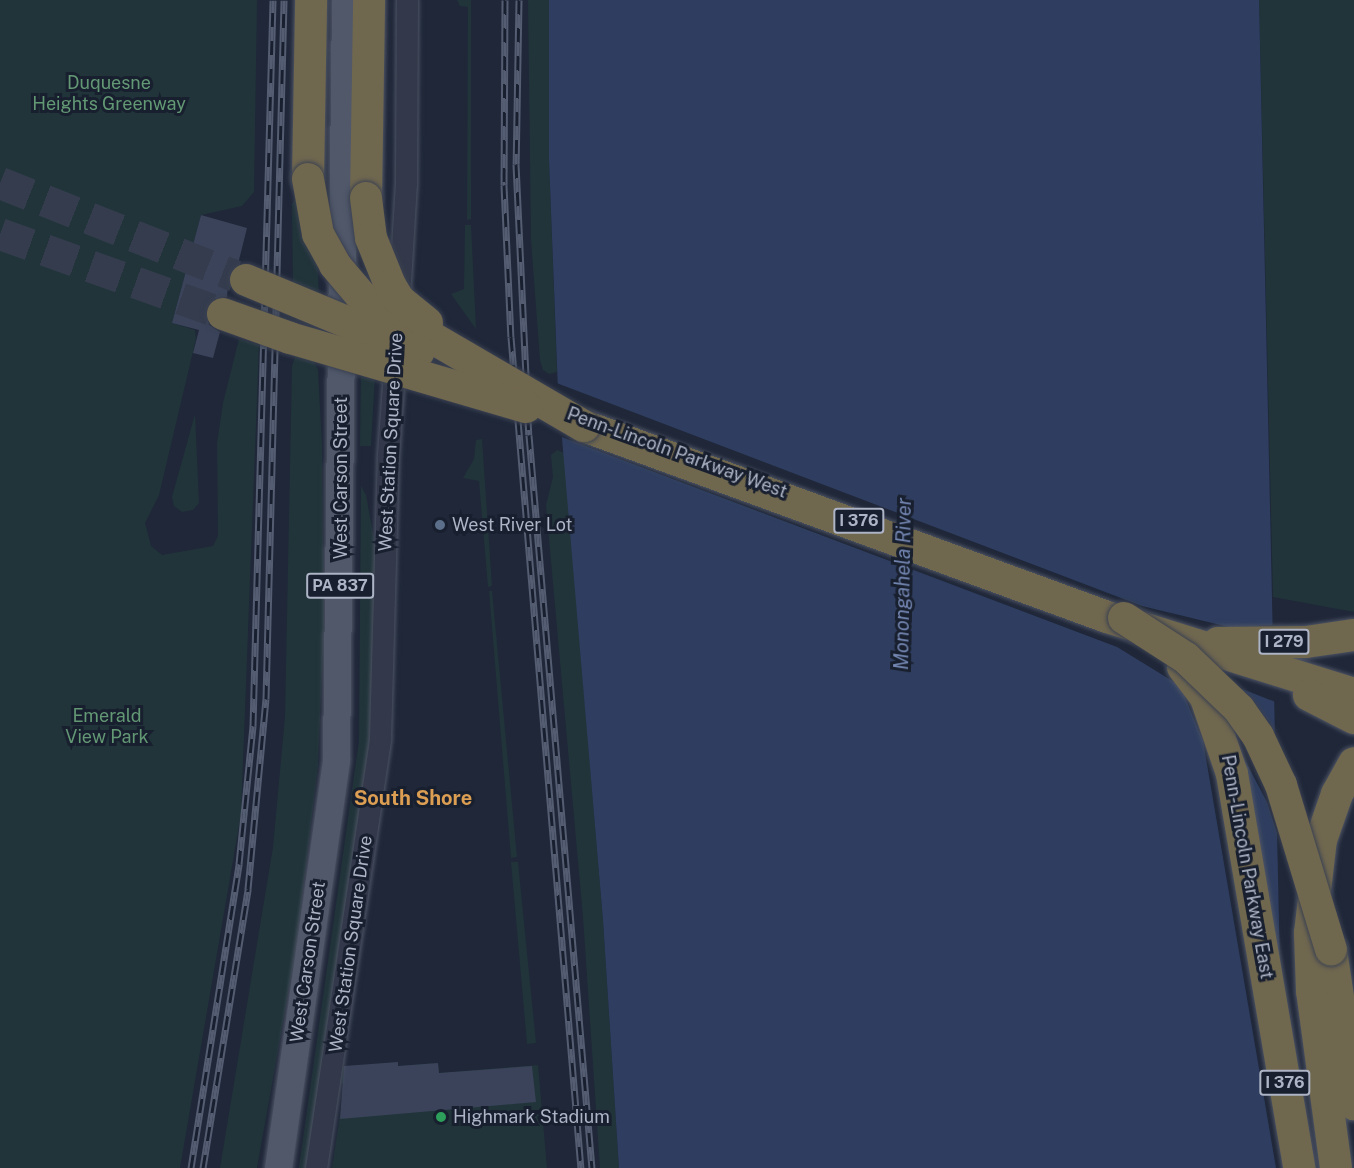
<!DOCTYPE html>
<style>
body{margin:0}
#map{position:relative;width:1354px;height:1168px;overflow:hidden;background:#1f2739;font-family:"Public Sans",sans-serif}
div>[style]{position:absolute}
.green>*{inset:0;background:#21343a}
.water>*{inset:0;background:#2f3e60}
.pier>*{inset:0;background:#1f2739}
.building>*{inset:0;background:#3a435a}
.highway-tunnel>*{height:32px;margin-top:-16px;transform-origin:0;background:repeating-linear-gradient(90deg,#343c4e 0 32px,transparent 0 48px)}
.roads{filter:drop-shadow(0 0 2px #4d5464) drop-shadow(0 0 2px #4d5464)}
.minor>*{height:21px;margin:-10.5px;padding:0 10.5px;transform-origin:10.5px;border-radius:10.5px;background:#33394a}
.major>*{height:27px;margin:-13.5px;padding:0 13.5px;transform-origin:13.5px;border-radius:13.5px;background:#50586a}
.highway>*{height:32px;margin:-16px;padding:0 16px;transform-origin:16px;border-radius:16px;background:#70674f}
.rail>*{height:7px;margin-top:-3.5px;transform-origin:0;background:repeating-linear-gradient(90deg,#181f2e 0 14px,#545d71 0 28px);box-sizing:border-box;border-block:2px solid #545d71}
.bridges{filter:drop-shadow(0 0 2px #3a4151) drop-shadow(0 0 2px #3a4151)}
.highway-bridge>*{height:32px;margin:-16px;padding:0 16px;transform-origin:16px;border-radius:16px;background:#70674f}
.dots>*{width:16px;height:16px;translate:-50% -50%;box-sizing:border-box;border:3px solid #181f2e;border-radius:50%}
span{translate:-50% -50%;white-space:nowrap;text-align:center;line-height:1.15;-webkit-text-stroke:6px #181f2e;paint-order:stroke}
.shield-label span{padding:2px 4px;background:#181f2e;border:2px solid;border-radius:4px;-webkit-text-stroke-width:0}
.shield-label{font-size:16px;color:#adb4c6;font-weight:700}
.park-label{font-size:18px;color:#639875}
.street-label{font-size:18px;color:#adb4c6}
.poi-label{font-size:18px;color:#adb4c6}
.left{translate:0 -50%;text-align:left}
.water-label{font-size:20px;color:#7386b1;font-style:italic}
.neighbourhood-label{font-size:20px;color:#db9e53;font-weight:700}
</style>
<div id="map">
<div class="green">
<i style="clip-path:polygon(0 0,257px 0,254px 192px,242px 206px,201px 215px,172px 323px,195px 330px,196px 339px,159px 495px,145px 523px,151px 546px,162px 555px,213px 546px,218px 536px,217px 443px,223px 403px,239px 339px,259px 345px,241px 814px,180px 1168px,0 1168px)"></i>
<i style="clip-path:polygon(457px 0,471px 0,471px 219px,467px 220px,468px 7px,460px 6px)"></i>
<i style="clip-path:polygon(528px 0,549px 0,549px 159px,557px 372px,549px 374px,543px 370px,540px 360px,531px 240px)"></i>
<i style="clip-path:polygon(1259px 0,1354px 0,1354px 612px,1273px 597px)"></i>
<i style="clip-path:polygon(297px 196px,317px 256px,319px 297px,293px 287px,292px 204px)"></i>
<i style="clip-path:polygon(465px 225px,471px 225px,476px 329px,451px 294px,464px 289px)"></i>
<i style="clip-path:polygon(301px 356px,314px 362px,318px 370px,322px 445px,324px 624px,318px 765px,296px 949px,257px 1168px,220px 1168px,273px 847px,285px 717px,292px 366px,295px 357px)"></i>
<i style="clip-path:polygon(361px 371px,375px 376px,371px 446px,360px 446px)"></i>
<i style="clip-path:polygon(195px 414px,199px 503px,193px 510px,182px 512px,174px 506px,172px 497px)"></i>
<i style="clip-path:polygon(482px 439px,492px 586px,488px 587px,479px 481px,463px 478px,474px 459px,476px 440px)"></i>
<i style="clip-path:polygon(557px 450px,564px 453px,603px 920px,619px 1168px,600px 1168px,583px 917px,546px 505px,553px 477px,551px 455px)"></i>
<i style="clip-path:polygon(361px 486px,366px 495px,376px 550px,369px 744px,306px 1168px,299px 1168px,359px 741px)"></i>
<i style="clip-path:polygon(489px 591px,492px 591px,517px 857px,511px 858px)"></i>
<i style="clip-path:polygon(511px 862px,518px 862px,536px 1043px,527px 1044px)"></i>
<i style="clip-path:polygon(398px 1062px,398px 1066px,438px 1063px,439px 1073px,538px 1065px,547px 1168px,332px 1168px,345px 1083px,341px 1083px,343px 1067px)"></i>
</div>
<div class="water">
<i style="clip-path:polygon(549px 0,1259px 0,1280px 969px,1295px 1168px,619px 1168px,603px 920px,558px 391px,549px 159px)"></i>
</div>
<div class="pier">
<i style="clip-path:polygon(554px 382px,1142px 606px,1229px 627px,1276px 625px,1278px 703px,1232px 685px,1279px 748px,1281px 845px,1267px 802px,1239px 749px,1298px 1168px,1276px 1168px,1203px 741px,1184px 695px,1174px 682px,1117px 647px,559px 436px)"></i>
</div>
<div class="building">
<i style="clip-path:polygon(201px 215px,247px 228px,238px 264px,229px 274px,227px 297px,212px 300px,206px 309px,209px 325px,220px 332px,213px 358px,193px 353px,199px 330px,172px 323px)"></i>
<i style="clip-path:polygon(398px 1062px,398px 1066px,438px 1063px,439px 1073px,532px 1066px,536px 1102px,340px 1119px,344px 1066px)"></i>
</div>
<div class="highway-tunnel">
<i style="left:0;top:183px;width:253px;rotate:21.6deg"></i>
<i style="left:0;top:234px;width:237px;rotate:19.7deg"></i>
</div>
<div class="roads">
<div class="minor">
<i style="left:399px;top:297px;width:114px;rotate:-86.5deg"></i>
<i style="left:406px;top:183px;width:183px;rotate:-89.7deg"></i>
<i style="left:316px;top:1168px;width:435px;rotate:-81.5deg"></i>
<i style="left:380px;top:738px;width:283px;rotate:-88.4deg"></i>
<i style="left:388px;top:455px;width:97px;rotate:-85.9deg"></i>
</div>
<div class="major">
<i style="left:278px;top:1168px;width:413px;rotate:-81.9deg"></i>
<i style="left:336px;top:759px;width:759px;rotate:-89.32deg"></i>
</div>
<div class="highway">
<i style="left:308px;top:179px;width:179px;rotate:-89deg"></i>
<i style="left:366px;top:198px;width:198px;rotate:-89.1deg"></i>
<i style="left:584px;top:426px;width:557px;rotate:20.06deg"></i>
<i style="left:1107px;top:617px;width:259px;rotate:17.3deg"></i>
<i style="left:1218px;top:643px;width:88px;rotate:-0.7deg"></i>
<i style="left:1306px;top:642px;width:49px;rotate:-8.3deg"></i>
<i style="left:1183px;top:667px;width:39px;rotate:53deg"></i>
<i style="left:1206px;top:698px;width:80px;rotate:71.1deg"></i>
<i style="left:1232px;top:774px;width:400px;rotate:80.3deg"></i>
<i style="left:1309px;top:695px;width:51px;rotate:27.1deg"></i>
<i style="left:1331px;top:950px;width:156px;rotate:81.5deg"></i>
<i style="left:1336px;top:1168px;width:179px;rotate:-97.7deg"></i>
<i style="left:1312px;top:991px;width:58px;rotate:-92deg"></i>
<i style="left:1310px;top:933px;width:94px;rotate:-83.3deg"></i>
<i style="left:1321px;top:840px;width:49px;rotate:-70.8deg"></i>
<i style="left:1337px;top:794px;width:35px;rotate:-61deg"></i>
</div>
</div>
<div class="rail">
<i style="left:505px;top:0;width:185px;rotate:90.3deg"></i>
<i style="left:504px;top:185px;width:152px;rotate:87.4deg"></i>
<i style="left:511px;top:337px;width:834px;rotate:85.19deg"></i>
<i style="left:519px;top:0;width:164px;rotate:91deg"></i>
<i style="left:516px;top:164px;width:271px;rotate:87.3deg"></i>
<i style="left:529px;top:435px;width:736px;rotate:85.09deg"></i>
<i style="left:191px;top:1168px;width:308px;rotate:-81deg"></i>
<i style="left:239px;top:864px;width:139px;rotate:-84.2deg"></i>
<i style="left:253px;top:726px;width:726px;rotate:-88.42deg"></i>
<i style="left:203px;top:1168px;width:283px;rotate:-80.8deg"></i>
<i style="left:248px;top:889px;width:191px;rotate:-84.6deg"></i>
<i style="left:266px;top:699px;width:699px;rotate:-88.52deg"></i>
</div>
<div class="bridges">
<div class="highway-bridge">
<i style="left:308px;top:179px;width:56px;rotate:79.7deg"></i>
<i style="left:318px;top:234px;width:35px;rotate:61deg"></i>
<i style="left:335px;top:265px;width:42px;rotate:49.8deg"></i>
<i style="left:362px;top:297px;width:257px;rotate:30.2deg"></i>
<i style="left:366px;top:198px;width:40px;rotate:82.9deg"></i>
<i style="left:371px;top:238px;width:51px;rotate:68deg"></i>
<i style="left:390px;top:285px;width:17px;rotate:59deg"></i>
<i style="left:399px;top:300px;width:36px;rotate:39deg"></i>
<i style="left:246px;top:280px;width:187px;rotate:22.6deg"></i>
<i style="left:223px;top:314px;width:71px;rotate:19.7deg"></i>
<i style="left:290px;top:338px;width:246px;rotate:16.3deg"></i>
<i style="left:1124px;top:618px;width:74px;rotate:32.8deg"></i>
<i style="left:1186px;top:658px;width:74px;rotate:43.9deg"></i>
<i style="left:1239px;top:709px;width:33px;rotate:55deg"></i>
<i style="left:1258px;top:736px;width:54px;rotate:64.9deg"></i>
<i style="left:1281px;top:785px;width:172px;rotate:73.1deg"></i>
</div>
</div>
<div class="dots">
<i style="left:440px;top:525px;background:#5c6f8a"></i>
<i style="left:441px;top:1117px;background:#2e9e5b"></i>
</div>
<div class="shield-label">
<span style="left:859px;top:521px">I 376</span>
<span style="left:340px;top:586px">PA 837</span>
<span style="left:1284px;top:642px">I 279</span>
<span style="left:1285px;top:1083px">I 376</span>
</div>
<div class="park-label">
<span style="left:109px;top:94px">Duquesne<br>Heights Greenway</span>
<span style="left:107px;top:727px">Emerald<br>View Park</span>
</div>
<div class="street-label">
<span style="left:391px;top:442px;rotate:-87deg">West Station Square Drive</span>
<span style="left:677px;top:453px;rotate:20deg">Penn-Lincoln Parkway West</span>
<span style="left:341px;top:478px;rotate:-90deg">West Carson Street</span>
<span style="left:1247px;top:867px;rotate:80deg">Penn-Lincoln Parkway East</span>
<span style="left:351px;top:944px;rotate:-82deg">West Station Square Drive</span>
<span style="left:308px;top:962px;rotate:-82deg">West Carson Street</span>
</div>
<div class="poi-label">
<span class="left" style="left:452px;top:525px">West River Lot</span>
<span class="left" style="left:453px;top:1117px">Highmark Stadium</span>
</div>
<div class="water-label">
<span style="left:903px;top:584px;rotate:-89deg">Monongahela River</span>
</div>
<div class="neighbourhood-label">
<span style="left:413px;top:798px">South Shore</span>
</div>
</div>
